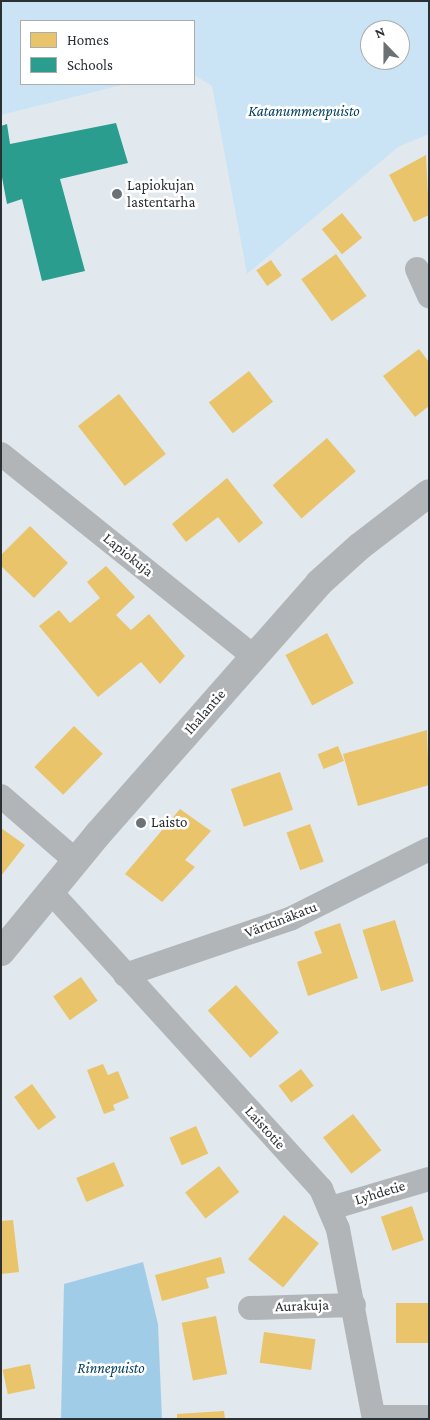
<!DOCTYPE html>
<meta charset="utf-8">
<style>
body{margin:0}
#map{position:relative;width:430px;height:1420px;overflow:hidden;background:#e1e9ee;font-family:"Crimson Pro",serif}
div>[style]{position:absolute}
.green>*{inset:0;background:#cae4f6}
.forest>*{inset:0;background:#a1cce8}
.homes>*{inset:0;background:#e9c46a;transform-origin:0 0}
.schools>*{inset:0;background:#2a9d8f}
.minor>*{height:24px;margin:-12px;padding:0 12px;transform-origin:12px;border-radius:12px;background:#b2b5b8}
.tertiary>*{height:28px;margin:-14px;padding:0 14px;transform-origin:14px;border-radius:14px;background:#b2b5b8}
.dots>*{width:14px;height:14px;translate:-50% -50%;box-sizing:border-box;border:2px solid #fff;border-radius:50%}
span{translate:-50% -50%;white-space:nowrap;text-align:center;line-height:1.15;-webkit-text-stroke:5px #fff;paint-order:stroke}
.park-label{font-size:15px;color:#054160;font-style:italic}
.poi-label{font-size:15px;color:#2b3034}
.left{translate:0 -50%;text-align:left}
.street-label{font-size:15px;color:#2b3034}
.frame{position:absolute;inset:0;border:2px solid #2b3034;pointer-events:none}
.legend{position:absolute;left:20px;top:20px;width:175px;height:65px;box-sizing:border-box;background:#fff;border:1px solid #aaacae;margin:0;padding:6px 9px;list-style:none;font-size:15px;color:#2b3034}
.legend li{display:flex;align-items:center;gap:10px;height:25px}
.legend b{width:25px;border:1px solid #aaacae}
.north{position:absolute;left:360px;top:20px;width:50px;height:50px;box-sizing:border-box;background:#fff;border:1px solid #aaacae;border-radius:50%;rotate:338deg;font-size:14px;font-weight:700;line-height:20px;text-align:center;color:#2b3034}
.north::after{content:'';display:block;margin:auto;width:18px;height:22px;background:#6b7175;clip-path:polygon(50% 0,100% 100%,50% 72%,0 100%)}
</style>
<div id="map">
<div class="green">
<i style="clip-path:polygon(evenodd,1px 1px,429px 1px,429px 134px,398px 147px,247px 274px,212px 86px,194px 75px,194px 21px,21px 21px,21px 84px,126px 84px,1px 115px,1px 1px,370px 30px,400px 30px,400px 60px,370px 60px,370px 30px)"></i>
</div>
<div class="forest">
<i style="clip-path:polygon(143px 1262px,158px 1324px,162px 1419px,61px 1419px,64px 1284px)"></i>
</div>
<div class="homes">
<i style="clip-path:polygon(426px 155px,429px 215px,414px 222px,389px 175px)"></i>
<i style="left:342px;top:213px;width:32px;height:26px;rotate:51deg"></i>
<i style="left:336px;top:254px;width:52px;height:43px;rotate:54deg"></i>
<i style="left:271px;top:260px;width:19px;height:18px;rotate:55deg"></i>
<i style="clip-path:polygon(419px 349px,429px 362px,429px 406px,415px 417px,383px 376px)"></i>
<i style="left:249px;top:371px;width:39px;height:51px;rotate:52deg"></i>
<i style="left:119px;top:394px;width:76px;height:52px;rotate:52deg"></i>
<i style="left:327px;top:438px;width:44px;height:72px;rotate:49deg"></i>
<i style="clip-path:polygon(227px 478px,263px 523px,239px 543px,218px 517px,186px 542px,172px 524px)"></i>
<i style="clip-path:polygon(30px 526px,68px 563px,34px 598px,1px 566px,1px 555px)"></i>
<i style="clip-path:polygon(106px 566px,135px 597px,116px 615px,131px 630px,149px 614px,185px 656px,160px 684px,141px 662px,98px 697px,39px 626px,59px 610px,70px 623px,100px 598px,87px 582px)"></i>
<i style="left:327px;top:633px;width:57px;height:47px;rotate:62deg"></i>
<i style="left:74px;top:726px;width:40px;height:57px;rotate:44deg"></i>
<i style="clip-path:polygon(427px 730px,429px 785px,358px 806px,343px 754px)"></i>
<i style="left:338px;top:746px;width:16px;height:22px;rotate:68deg"></i>
<i style="left:280px;top:772px;width:40px;height:52px;rotate:71deg"></i>
<i style="clip-path:polygon(180px 809px,211px 831px,185px 860px,195px 867px,162px 902px,125px 874px)"></i>
<i style="left:310px;top:824px;width:40px;height:25px;rotate:70deg"></i>
<i style="clip-path:polygon(1px 828px,25px 845px,1px 876px)"></i>
<i style="left:395px;top:920px;width:64px;height:34px;rotate:73deg"></i>
<i style="clip-path:polygon(340px 923px,358px 978px,308px 996px,297px 962px,322px 953px,314px 932px)"></i>
<i style="left:81px;top:977px;width:29px;height:34px;rotate:55deg"></i>
<i style="left:236px;top:985px;width:64px;height:38px;rotate:48deg"></i>
<i style="clip-path:polygon(103px 1064px,108px 1075px,118px 1071px,129px 1098px,113px 1105px,115px 1110px,104px 1114px,87px 1070px)"></i>
<i style="left:301px;top:1069px;width:21px;height:28px;rotate:53deg"></i>
<i style="left:32px;top:1084px;width:41px;height:22px;rotate:54deg"></i>
<i style="left:353px;top:1114px;width:46px;height:38px;rotate:52deg"></i>
<i style="left:196px;top:1126px;width:30px;height:29px;rotate:66deg"></i>
<i style="left:114px;top:1162px;width:26px;height:41px;rotate:67deg"></i>
<i style="left:219px;top:1166px;width:33px;height:43px;rotate:52deg"></i>
<i style="left:412px;top:1206px;width:36px;height:33px;rotate:71deg"></i>
<i style="left:284px;top:1215px;width:45px;height:57px;rotate:39deg"></i>
<i style="clip-path:polygon(13px 1220px,19px 1272px,1px 1274px,1px 1221px)"></i>
<i style="clip-path:polygon(221px 1257px,225px 1273px,206px 1278px,209px 1288px,162px 1301px,155px 1275px)"></i>
<i style="left:396px;top:1303px;width:33px;height:40px"></i>
<i style="left:216px;top:1316px;width:59px;height:35px;rotate:79deg"></i>
<i style="left:264px;top:1332px;width:52px;height:31px;rotate:8deg"></i>
<i style="left:30px;top:1364px;width:25px;height:28px;rotate:78deg"></i>
<i style="clip-path:polygon(224px 1411px,225px 1419px,177px 1419px,177px 1414px)"></i>
</div>
<div class="schools">
<i style="clip-path:polygon(116px 123px,128px 163px,60px 179px,85px 271px,42px 281px,22px 199px,7px 204px,1px 172px,1px 126px,7px 124px,10px 144px)"></i>
</div>
<div class="minor">
<i style="left:417px;top:269px;width:30px;rotate:66deg"></i>
<i style="left:1px;top:454px;width:323px;rotate:38.7deg"></i>
<i style="left:1px;top:796px;width:99px;rotate:40.9deg"></i>
<i style="left:50px;top:891px;width:403px;rotate:47.7deg"></i>
<i style="left:321px;top:1189px;width:43px;rotate:67deg"></i>
<i style="left:338px;top:1229px;width:193px;rotate:79.3deg"></i>
<i style="left:125px;top:975px;width:176px;rotate:-18.8deg"></i>
<i style="left:292px;top:918px;width:153px;rotate:-26.7deg"></i>
<i style="left:331px;top:1208px;width:102px;rotate:-16.5deg"></i>
<i style="left:250px;top:1308px;width:104px;rotate:-1.7deg"></i>
<i style="left:374px;top:1417px;width:55px"></i>
</div>
<div class="tertiary">
<i style="left:1px;top:952px;width:153px;rotate:-50.6deg"></i>
<i style="left:98px;top:834px;width:334px;rotate:-48.6deg"></i>
<i style="left:319px;top:583px;width:54px;rotate:-42deg"></i>
<i style="left:359px;top:547px;width:88px;rotate:-37.6deg"></i>
</div>
<div class="dots">
<i style="left:117px;top:194px;background:#6b7175"></i>
<i style="left:141px;top:823px;background:#6b7175"></i>
</div>
<div class="park-label">
<span style="left:304px;top:112px">Katanummenpuisto</span>
<span style="left:111px;top:1369px">Rinnepuisto</span>
</div>
<div class="poi-label">
<span class="left" style="left:127px;top:194px">Lapiokujan<br>lastentarha</span>
<span class="left" style="left:151px;top:823px">Laisto</span>
</div>
<div class="street-label">
<span style="left:128px;top:555px;rotate:39deg">Lapiokuja</span>
<span style="left:205px;top:712px;rotate:-49deg">Ihalantie</span>
<span style="left:281px;top:920px;rotate:-21deg">Värttinäkatu</span>
<span style="left:265px;top:1128px;rotate:48deg">Laistotie</span>
<span style="left:380px;top:1193px;rotate:-17deg">Lyhdetie</span>
<span style="left:302px;top:1306px;rotate:-2deg">Aurakuja</span>
</div>
<div class="frame"></div>
<ul class="legend">
<li><b style="height:14px;background:#e9c46a"></b>Homes</li>
<li><b style="height:14px;background:#2a9d8f"></b>Schools</li>
</ul>
<div class="north">N</div>
</div>
